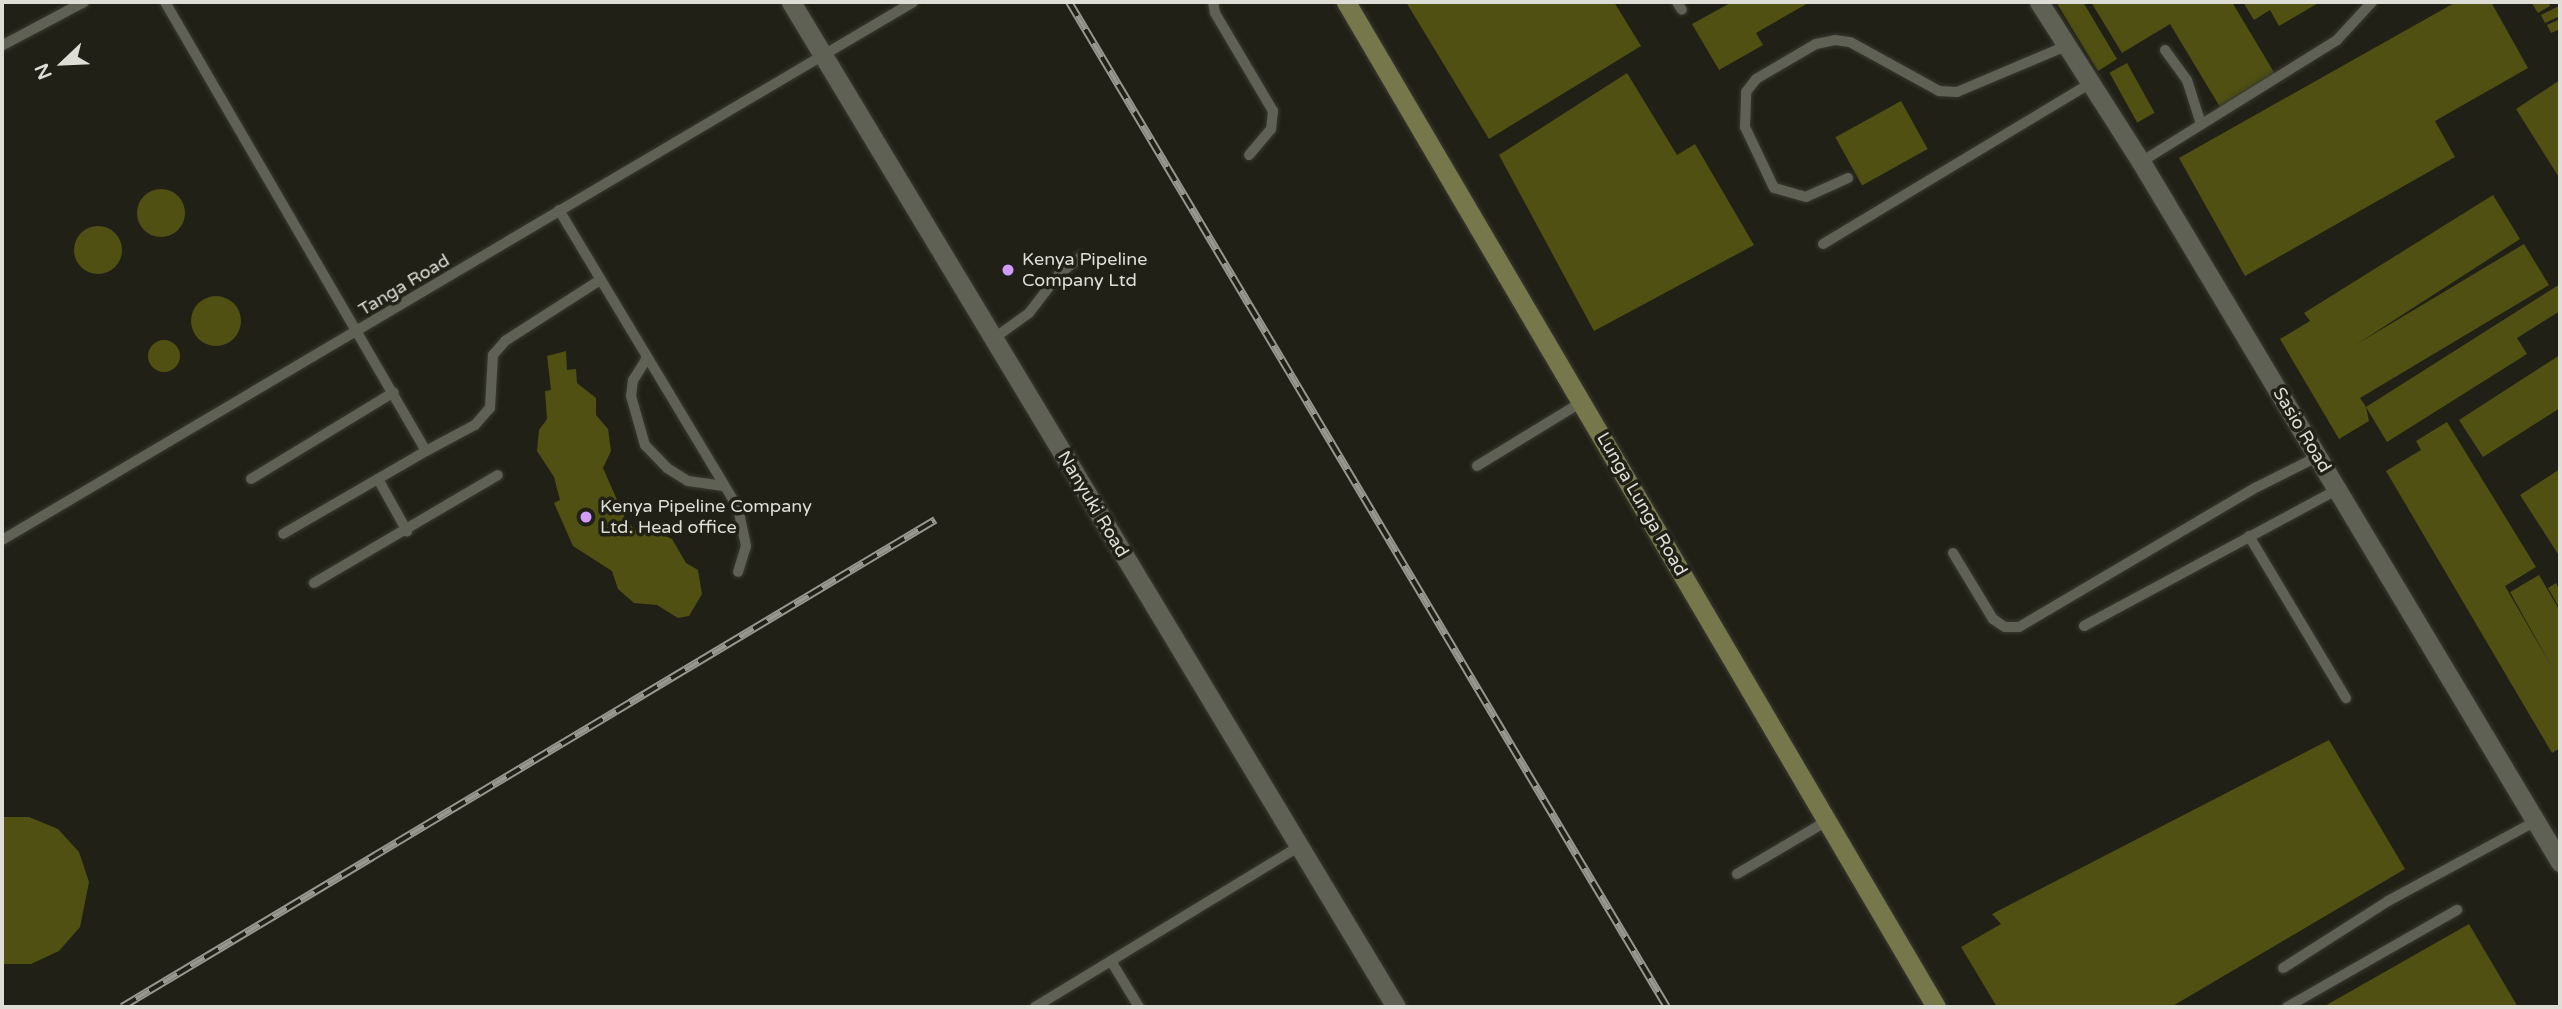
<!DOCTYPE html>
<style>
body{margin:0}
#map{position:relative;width:2562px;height:1009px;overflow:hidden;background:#202016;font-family:"Varela Round",sans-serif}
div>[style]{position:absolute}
.building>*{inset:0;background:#4f5012;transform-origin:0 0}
.round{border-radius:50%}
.roads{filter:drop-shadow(0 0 2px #393932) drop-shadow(0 0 2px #393932)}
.service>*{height:10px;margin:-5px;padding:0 5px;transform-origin:5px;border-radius:5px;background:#606155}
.minor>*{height:19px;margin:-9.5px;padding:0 9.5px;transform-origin:9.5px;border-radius:9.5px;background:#606155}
.secondary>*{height:19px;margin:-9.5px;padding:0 9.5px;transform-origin:9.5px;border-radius:9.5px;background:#76774b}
.rail>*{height:8px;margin-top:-4px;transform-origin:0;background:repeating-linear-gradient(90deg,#202016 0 16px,#97978f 0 32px);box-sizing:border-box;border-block:2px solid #97978f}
.dots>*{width:19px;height:19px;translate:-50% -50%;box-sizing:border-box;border:4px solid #202016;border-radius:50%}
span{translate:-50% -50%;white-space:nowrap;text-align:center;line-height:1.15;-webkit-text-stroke:7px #202016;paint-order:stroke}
.poi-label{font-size:18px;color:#deded7}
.left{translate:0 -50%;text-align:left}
.street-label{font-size:18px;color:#deded7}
.frame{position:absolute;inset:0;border:4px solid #deded7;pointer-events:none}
.north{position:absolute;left:28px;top:28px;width:70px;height:70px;-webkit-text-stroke:5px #202016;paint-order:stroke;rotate:247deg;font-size:19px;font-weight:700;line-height:28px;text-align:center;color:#deded7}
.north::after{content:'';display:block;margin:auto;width:24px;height:32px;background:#deded7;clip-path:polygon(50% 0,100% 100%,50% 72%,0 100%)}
</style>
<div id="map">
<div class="building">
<i style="clip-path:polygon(1406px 2px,1614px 2px,1641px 46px,1489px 139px)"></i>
<i style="clip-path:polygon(1732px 2px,1810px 2px,1756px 33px,1763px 45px,1719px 70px,1692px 24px)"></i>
<i style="clip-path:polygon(2056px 2px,2083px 2px,2117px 59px,2098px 71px)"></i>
<i style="clip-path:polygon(2091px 2px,2232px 2px,2275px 74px,2220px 107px,2170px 24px,2122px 53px)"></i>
<i style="clip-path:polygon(2243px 2px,2320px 2px,2279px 26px,2270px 10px,2254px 20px)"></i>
<i style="clip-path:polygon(2456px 2px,2491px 2px,2528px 68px,2435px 121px,2455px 157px,2245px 276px,2179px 158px)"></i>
<i style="clip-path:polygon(2531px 2px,2548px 2px,2550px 6px,2538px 13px)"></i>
<i style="clip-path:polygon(2559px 6px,2560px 16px,2545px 23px,2541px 15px)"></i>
<i style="clip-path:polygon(2560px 19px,2560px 29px,2551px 33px,2547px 25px)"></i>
<i style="left:2127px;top:63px;width:57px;height:20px;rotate:61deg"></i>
<i style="clip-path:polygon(1627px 73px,1677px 155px,1695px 144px,1754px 245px,1594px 331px,1499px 155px)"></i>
<i style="clip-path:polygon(2560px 80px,2560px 179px,2516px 109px)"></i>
<i style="left:1901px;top:101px;width:55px;height:75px;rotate:61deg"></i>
<i class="round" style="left:137px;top:189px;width:48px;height:48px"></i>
<i style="clip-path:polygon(2493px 195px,2520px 239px,2357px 344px,2524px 244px,2549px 285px,2360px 398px,2366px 407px,2560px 284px,2560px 311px,2517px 338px,2527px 354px,2387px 442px,2366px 407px,2369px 421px,2339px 439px,2280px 339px,2310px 321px,2304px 313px)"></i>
<i class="round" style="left:74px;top:226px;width:48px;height:48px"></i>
<i class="round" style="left:191px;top:296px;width:50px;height:50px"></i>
<i class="round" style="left:148px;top:340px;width:32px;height:32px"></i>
<i style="clip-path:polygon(566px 351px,567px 370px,576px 369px,577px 383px,596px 398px,596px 415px,608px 429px,611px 451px,603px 468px,626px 520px,637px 532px,653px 530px,672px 539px,686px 563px,698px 570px,702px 594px,689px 616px,678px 618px,657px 605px,634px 603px,618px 589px,612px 571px,573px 546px,554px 503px,560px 500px,554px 477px,537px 451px,539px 430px,547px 419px,545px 391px,551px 390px,547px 356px)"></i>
<i style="clip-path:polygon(2560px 355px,2560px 408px,2483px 457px,2459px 420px)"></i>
<i style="clip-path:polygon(2447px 422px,2536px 567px,2505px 586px,2553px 669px,2510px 592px,2539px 575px,2560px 611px,2560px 748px,2552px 753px,2386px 471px,2421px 450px,2416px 441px)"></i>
<i style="clip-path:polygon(2560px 469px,2560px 557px,2520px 495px)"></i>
<i style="clip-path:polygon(2556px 583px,2560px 591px,2560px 609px,2548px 588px)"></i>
<i style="clip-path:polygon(2329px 740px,2405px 869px,2171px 1007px,1997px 1007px,1961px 947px,2001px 924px,1992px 914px)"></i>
<i style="clip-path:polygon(2px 817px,29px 817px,58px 829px,79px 852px,89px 882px,80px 927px,59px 951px,31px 964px,2px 964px)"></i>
<i style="clip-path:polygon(2469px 924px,2518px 1007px,2323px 1007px)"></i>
</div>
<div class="roads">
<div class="service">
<i style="left:165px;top:2px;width:519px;rotate:59.83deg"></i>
<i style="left:426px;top:451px;width:165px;rotate:149.9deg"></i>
<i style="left:1213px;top:2px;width:11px;rotate:80deg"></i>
<i style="left:1215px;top:13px;width:114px;rotate:59.4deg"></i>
<i style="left:1273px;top:111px;width:18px;rotate:96deg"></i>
<i style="left:1271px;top:129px;width:34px;rotate:130deg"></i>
<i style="left:1677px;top:2px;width:9px;rotate:58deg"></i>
<i style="left:3px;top:45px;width:92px;rotate:-28deg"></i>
<i style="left:2165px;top:50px;width:37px;rotate:54deg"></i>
<i style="left:2187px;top:80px;width:43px;rotate:72.4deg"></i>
<i style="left:2141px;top:162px;width:231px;rotate:-31.9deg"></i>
<i style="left:2337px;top:40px;width:52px;rotate:-47.4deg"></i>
<i style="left:1848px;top:178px;width:46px;rotate:155.7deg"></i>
<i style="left:1806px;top:197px;width:33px;rotate:-164deg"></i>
<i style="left:1774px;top:188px;width:68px;rotate:-115.4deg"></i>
<i style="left:1745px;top:127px;width:35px;rotate:-88deg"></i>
<i style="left:1746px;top:92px;width:16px;rotate:-52deg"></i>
<i style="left:1756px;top:79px;width:69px;rotate:-30.3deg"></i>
<i style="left:1816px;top:44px;width:19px;rotate:-12deg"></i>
<i style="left:1835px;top:40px;width:15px;rotate:8deg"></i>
<i style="left:1850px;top:42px;width:102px;rotate:28.8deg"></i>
<i style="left:1939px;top:91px;width:18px;rotate:3deg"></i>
<i style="left:1957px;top:92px;width:118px;rotate:-22.9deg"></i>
<i style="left:559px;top:210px;width:348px;rotate:59deg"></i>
<i style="left:738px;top:508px;width:39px;rotate:78deg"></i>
<i style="left:746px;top:546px;width:27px;rotate:107deg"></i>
<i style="left:1823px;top:244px;width:310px;rotate:-31deg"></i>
<i style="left:993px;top:339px;width:44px;rotate:-35.8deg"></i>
<i style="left:1029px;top:313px;width:49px;rotate:-52.4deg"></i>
<i style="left:1059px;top:274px;width:29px;rotate:-38deg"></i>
<i style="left:647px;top:358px;width:26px;rotate:122deg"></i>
<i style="left:633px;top:380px;width:16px;rotate:97deg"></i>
<i style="left:631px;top:396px;width:51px;rotate:74.1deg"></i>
<i style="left:645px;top:445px;width:32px;rotate:46deg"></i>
<i style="left:667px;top:468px;width:25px;rotate:32deg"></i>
<i style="left:688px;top:481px;width:36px;rotate:8deg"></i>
<i style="left:426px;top:451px;width:55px;rotate:-28deg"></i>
<i style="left:475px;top:425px;width:23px;rotate:-49deg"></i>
<i style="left:490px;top:408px;width:53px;rotate:-86.8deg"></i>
<i style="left:493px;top:355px;width:18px;rotate:-49deg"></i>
<i style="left:505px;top:341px;width:113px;rotate:-32.7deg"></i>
<i style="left:1477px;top:466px;width:123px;rotate:-31.4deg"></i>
<i style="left:251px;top:479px;width:167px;rotate:-31.3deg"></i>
<i style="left:378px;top:479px;width:60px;rotate:60.9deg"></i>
<i style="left:2249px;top:536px;width:189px;rotate:59.1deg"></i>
<i style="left:2px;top:540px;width:1058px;rotate:-30.56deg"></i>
<i style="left:1953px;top:553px;width:77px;rotate:58.8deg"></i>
<i style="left:1993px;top:619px;width:14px;rotate:34deg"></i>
<i style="left:2005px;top:627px;width:14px"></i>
<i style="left:2019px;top:627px;width:276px;rotate:-30.5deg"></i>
<i style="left:2257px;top:487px;width:67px;rotate:-26.6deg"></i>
<i style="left:314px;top:583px;width:213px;rotate:-30.4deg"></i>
<i style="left:2084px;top:626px;width:287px;rotate:-28.3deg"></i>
<i style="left:1737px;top:874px;width:104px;rotate:-30.5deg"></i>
<i style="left:1111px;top:961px;width:54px;rotate:58.7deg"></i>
<i style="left:2283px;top:968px;width:125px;rotate:-32.5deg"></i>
<i style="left:2388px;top:901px;width:168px;rotate:-28.4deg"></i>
<i style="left:1035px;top:1007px;width:310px;rotate:-31.3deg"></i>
<i style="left:2287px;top:1007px;width:196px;rotate:-29.7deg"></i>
</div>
<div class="minor">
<i style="left:791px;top:2px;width:1173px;rotate:58.95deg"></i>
<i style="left:2039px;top:2px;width:190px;rotate:57.5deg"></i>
<i style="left:2141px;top:162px;width:816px;rotate:59.1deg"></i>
</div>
<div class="secondary">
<i style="left:1346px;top:2px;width:1165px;rotate:59.58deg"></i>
</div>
</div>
<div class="rail">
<i style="left:1069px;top:2px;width:1169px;rotate:59.25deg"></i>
<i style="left:122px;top:1007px;width:948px;rotate:-30.92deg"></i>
</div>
<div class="dots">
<i style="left:1008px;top:270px;background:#d39cfc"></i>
<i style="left:586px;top:517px;background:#d39cfc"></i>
</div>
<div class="poi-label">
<span class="left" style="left:1022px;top:270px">Kenya Pipeline<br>Company Ltd</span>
<span class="left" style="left:600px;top:517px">Kenya Pipeline Company<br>Ltd. Head office</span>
</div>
<div class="street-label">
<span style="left:404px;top:285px;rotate:-31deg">Tanga Road</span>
<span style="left:2302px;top:430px;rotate:59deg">Sasio Road</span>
<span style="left:1093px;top:504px;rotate:59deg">Nanyuki Road</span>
<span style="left:1642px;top:504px;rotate:60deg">Lunga Lunga Road</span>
</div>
<div class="frame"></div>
<div class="north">N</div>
</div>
